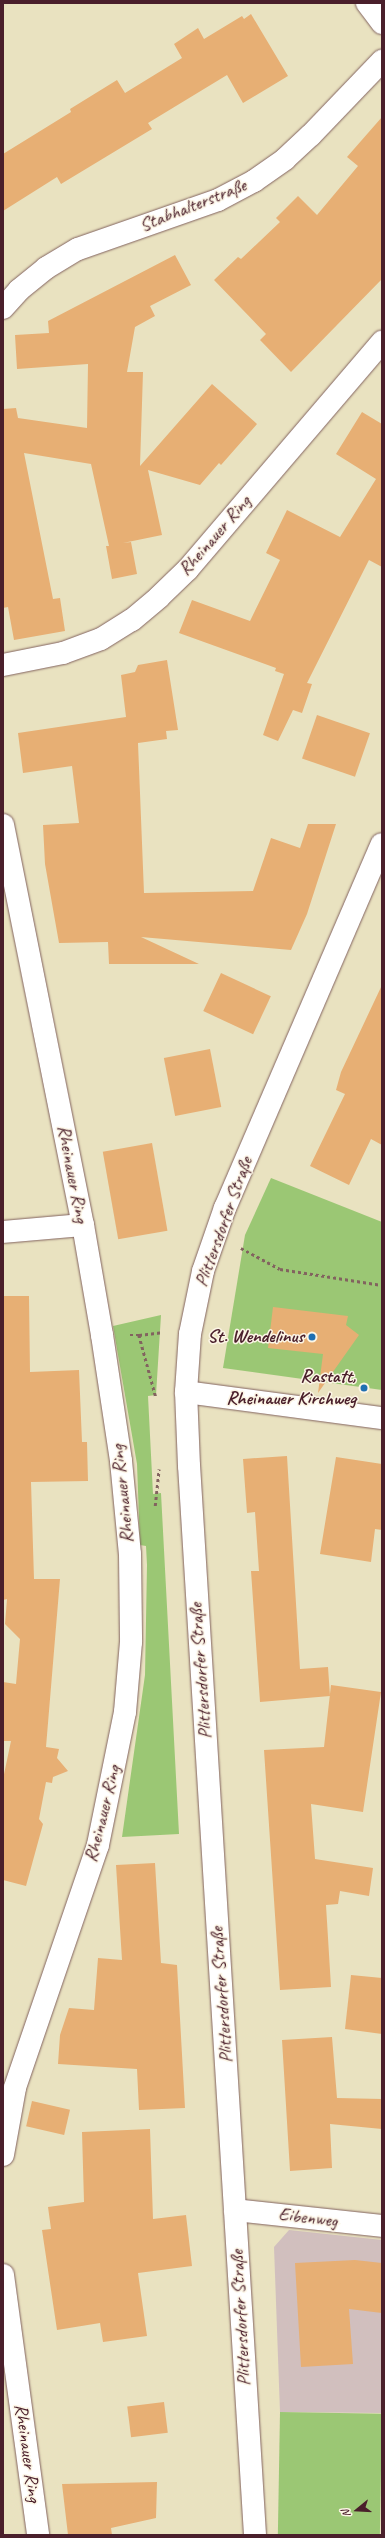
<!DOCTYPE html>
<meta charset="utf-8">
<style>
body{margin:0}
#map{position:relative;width:385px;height:2538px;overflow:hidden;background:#e9e2c0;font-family:Caveat,sans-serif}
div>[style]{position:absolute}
.industrial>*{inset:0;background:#d1bfbe}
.green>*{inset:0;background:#9bc774;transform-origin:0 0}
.building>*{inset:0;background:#e7af74;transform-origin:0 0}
.path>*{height:2.5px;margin-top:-1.25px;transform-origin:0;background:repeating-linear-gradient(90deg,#82635f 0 3px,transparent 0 6px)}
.roads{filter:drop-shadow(0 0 1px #82635f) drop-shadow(0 0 1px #82635f)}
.street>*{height:22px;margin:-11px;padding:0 11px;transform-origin:11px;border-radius:11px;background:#fff}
.secondary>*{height:22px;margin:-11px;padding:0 11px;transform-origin:11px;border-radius:11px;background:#fff}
.dots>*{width:11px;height:11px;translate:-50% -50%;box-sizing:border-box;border:2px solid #fcf5e5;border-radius:50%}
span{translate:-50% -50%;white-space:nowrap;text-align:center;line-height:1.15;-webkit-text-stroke:3px #fcf5e5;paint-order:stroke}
.street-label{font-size:19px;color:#4a1f2b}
.poi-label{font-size:19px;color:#4a1f2b;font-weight:700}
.right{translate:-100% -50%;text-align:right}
.frame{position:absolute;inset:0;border:4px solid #4a1f2b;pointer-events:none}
.north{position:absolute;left:337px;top:2490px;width:40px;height:40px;-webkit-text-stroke:3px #fcf5e5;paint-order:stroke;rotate:252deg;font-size:11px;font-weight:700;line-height:16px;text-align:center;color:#4a1f2b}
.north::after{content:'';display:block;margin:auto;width:14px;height:18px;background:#4a1f2b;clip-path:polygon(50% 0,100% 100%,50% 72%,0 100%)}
</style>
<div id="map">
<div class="industrial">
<i style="clip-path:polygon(289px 2230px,382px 2240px,382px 2413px,280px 2412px,274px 2247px)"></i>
</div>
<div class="green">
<i style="clip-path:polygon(271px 1178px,382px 1222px,382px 1390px,223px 1368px,245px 1235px)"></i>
<i style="clip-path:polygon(161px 1315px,156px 1395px,148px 1396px,153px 1494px,161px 1493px,179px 1834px,122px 1837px,145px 1675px,147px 1565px,146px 1546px,140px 1545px,137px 1464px,113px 1326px)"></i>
<i style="left:280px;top:2412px;width:102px;height:123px;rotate:1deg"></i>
</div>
<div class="building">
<i style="clip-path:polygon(251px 14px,288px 76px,243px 103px,227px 75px,148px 123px,152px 129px,61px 184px,57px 177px,3px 211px,3px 154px,71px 112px,70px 109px,117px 80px,125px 93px,182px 58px,174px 44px,198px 28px,204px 39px,242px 16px,244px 19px)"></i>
<i style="clip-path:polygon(382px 117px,382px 279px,291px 372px,260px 340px,266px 334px,214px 280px,238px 257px,241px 259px,280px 222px,276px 218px,298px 196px,317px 215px,358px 166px,347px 157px)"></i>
<i style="clip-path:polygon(175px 255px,191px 285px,150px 306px,155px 316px,135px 327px,127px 372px,143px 372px,140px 466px,212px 384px,257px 424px,221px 465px,219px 463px,200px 485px,148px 470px,162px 535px,123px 543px,131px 542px,137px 574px,112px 579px,106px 546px,109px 546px,91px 464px,24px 453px,53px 599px,60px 598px,65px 631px,14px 640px,8px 607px,3px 608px,3px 409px,16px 408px,18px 418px,87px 428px,88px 364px,17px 369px,15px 335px,49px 333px,48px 321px)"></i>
<i style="clip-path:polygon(362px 412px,382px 424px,382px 567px,369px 560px,307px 683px,312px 684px,302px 713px,293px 710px,278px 741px,263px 735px,284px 674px,275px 671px,276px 668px,179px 633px,192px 600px,250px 621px,280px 560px,266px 553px,287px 510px,340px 537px,376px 479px,336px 454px)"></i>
<i style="clip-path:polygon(167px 660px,178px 730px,166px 731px,167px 739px,138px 743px,144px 893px,253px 891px,271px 838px,300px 848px,308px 824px,336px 824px,307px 914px,291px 950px,141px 937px,199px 964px,109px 964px,108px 942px,59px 943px,45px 864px,43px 825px,79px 823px,72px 766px,23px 773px,18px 733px,126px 717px,121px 675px,135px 672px,138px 665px)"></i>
<i style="left:317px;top:715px;width:56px;height:46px;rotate:19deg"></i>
<i style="left:221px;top:973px;width:55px;height:42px;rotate:25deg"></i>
<i style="clip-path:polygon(382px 985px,382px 1145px,371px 1139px,349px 1185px,310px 1166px,345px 1094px,336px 1090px,341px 1072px)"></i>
<i style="left:210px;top:1049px;width:59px;height:47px;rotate:79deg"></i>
<i style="left:152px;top:1143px;width:89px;height:50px;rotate:80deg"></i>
<i style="clip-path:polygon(3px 1296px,29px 1296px,30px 1372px,79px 1370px,82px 1442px,87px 1442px,88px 1481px,31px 1482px,34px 1579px,60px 1579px,46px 1747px,59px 1749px,57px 1758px,68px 1771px,53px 1777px,52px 1783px,46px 1782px,39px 1819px,43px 1824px,26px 1886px,3px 1880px,3px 1779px,11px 1741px,3px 1741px,3px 1682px,16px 1684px,20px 1639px,5px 1624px,7px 1599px,3px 1600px)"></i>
<i style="clip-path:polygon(273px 1307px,348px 1316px,346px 1325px,359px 1335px,318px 1393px,323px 1354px,268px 1348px)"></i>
<i style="clip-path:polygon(287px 1456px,300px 1669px,328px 1667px,330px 1696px,260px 1702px,251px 1571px,259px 1571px,255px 1512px,247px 1513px,243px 1459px)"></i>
<i style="clip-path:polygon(336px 1457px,382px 1464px,382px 1530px,375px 1529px,371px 1562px,320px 1554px)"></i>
<i style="clip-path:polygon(331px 1685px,381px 1692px,363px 1812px,311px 1804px,315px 1859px,373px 1868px,369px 1896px,340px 1891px,338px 1904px,326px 1905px,331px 1987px,280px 1990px,264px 1750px,324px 1747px)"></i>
<i style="clip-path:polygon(155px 1863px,161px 1963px,177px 1965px,185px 2108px,139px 2110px,137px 2069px,58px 2064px,60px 2035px,69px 2008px,94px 2010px,98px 1958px,122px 1960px,116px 1865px)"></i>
<i style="clip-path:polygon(351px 1975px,382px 1978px,382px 2034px,345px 2029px)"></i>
<i style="clip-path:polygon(332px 2037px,337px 2098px,382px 2099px,382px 2129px,330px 2124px,332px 2168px,290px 2171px,282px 2040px)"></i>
<i style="left:32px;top:2101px;width:39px;height:26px;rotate:13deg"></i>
<i style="clip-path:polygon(150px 2129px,153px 2219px,186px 2215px,192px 2266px,138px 2273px,147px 2336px,103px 2342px,100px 2323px,57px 2330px,42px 2230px,51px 2229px,48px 2207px,84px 2202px,82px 2132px)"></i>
<i style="clip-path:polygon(355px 2260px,382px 2263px,382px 2313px,349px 2309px,353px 2364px,301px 2367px,295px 2263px)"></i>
<i style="left:164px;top:2402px;width:31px;height:37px;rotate:83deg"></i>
<i style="clip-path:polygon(157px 2482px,156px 2518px,111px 2528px,112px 2535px,68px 2535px,62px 2484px)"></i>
</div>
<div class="path">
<i style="left:241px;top:1248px;width:44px;rotate:28.3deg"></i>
<i style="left:280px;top:1269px;width:103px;rotate:8.9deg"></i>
<i style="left:130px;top:1335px;width:9px"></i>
<i style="left:139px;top:1335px;width:64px;rotate:74.7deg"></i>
<i style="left:139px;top:1335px;width:23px;rotate:-7deg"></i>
<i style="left:155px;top:1506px;width:37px;rotate:-84deg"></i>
</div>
<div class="roads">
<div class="street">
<i style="left:367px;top:3px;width:25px;rotate:53deg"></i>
<i style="left:3px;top:308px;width:24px;rotate:-48deg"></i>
<i style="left:19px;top:290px;width:35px;rotate:-39deg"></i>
<i style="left:46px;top:268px;width:37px;rotate:-31deg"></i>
<i style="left:78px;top:249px;width:148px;rotate:-19.3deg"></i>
<i style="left:218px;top:200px;width:41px;rotate:-27.8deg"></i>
<i style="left:254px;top:181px;width:38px;rotate:-35deg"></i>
<i style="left:285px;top:159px;width:35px;rotate:-43deg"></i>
<i style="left:311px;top:135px;width:103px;rotate:-46.2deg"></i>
<i style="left:3px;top:665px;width:61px;rotate:-11.3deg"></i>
<i style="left:63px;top:653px;width:40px;rotate:-20.2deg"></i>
<i style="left:101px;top:639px;width:36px;rotate:-32deg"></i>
<i style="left:132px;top:620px;width:35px;rotate:-40deg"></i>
<i style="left:159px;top:597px;width:40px;rotate:-44deg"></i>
<i style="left:188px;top:569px;width:299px;rotate:-49.5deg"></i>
<i style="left:3px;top:825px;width:408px;rotate:78.7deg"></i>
<i style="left:83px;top:1225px;width:112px;rotate:80.2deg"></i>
<i style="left:102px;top:1335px;width:127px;rotate:81.4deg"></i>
<i style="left:121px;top:1461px;width:93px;rotate:84.5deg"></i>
<i style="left:130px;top:1554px;width:88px;rotate:89.3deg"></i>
<i style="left:131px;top:1642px;width:70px;rotate:94.9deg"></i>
<i style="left:125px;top:1712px;width:136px;rotate:101.5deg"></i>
<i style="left:98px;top:1845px;width:257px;rotate:108.9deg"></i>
<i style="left:15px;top:2088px;width:68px;rotate:100.2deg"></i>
<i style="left:3px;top:1232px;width:80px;rotate:-5deg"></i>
<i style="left:186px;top:1392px;width:198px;rotate:7.6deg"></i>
<i style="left:235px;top:2210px;width:148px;rotate:6.2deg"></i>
<i style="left:3px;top:2275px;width:262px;rotate:82.3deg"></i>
</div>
<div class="secondary">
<i style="left:255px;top:2535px;width:1071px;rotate:-93.53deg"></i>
<i style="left:189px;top:1466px;width:74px;rotate:-92.3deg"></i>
<i style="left:186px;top:1392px;width:58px;rotate:-86.1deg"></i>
<i style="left:190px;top:1334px;width:64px;rotate:-78.3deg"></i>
<i style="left:203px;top:1271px;width:67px;rotate:-70.8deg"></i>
<i style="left:225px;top:1208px;width:396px;rotate:-66.7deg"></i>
</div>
</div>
<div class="dots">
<i style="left:312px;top:1337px;background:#1f6fb2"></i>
<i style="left:364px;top:1388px;background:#1f6fb2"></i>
</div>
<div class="street-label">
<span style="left:193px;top:206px;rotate:-22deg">Stabhalterstraße</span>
<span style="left:215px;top:536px;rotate:-49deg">Rheinauer Ring</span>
<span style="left:72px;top:1174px;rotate:79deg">Rheinauer Ring</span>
<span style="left:224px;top:1222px;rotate:-70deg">Plittersdorfer Straße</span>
<span style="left:123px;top:1494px;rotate:-96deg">Rheinauer Ring</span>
<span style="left:201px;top:1671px;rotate:-94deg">Plittersdorfer Straße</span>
<span style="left:103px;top:1814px;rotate:-76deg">Rheinauer Ring</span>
<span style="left:222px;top:1995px;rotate:-94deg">Plittersdorfer Straße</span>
<span style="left:308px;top:2218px;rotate:7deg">Eibenweg</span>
<span style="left:241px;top:2318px;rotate:-93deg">Plittersdorfer Straße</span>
<span style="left:27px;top:2453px;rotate:82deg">Rheinauer Ring</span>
</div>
<div class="poi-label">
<span class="right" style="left:304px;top:1337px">St. Wendelinus</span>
<span class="right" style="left:356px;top:1388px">Rastatt,<br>Rheinauer Kirchweg</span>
</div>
<div class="frame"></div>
<div class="north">N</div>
</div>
